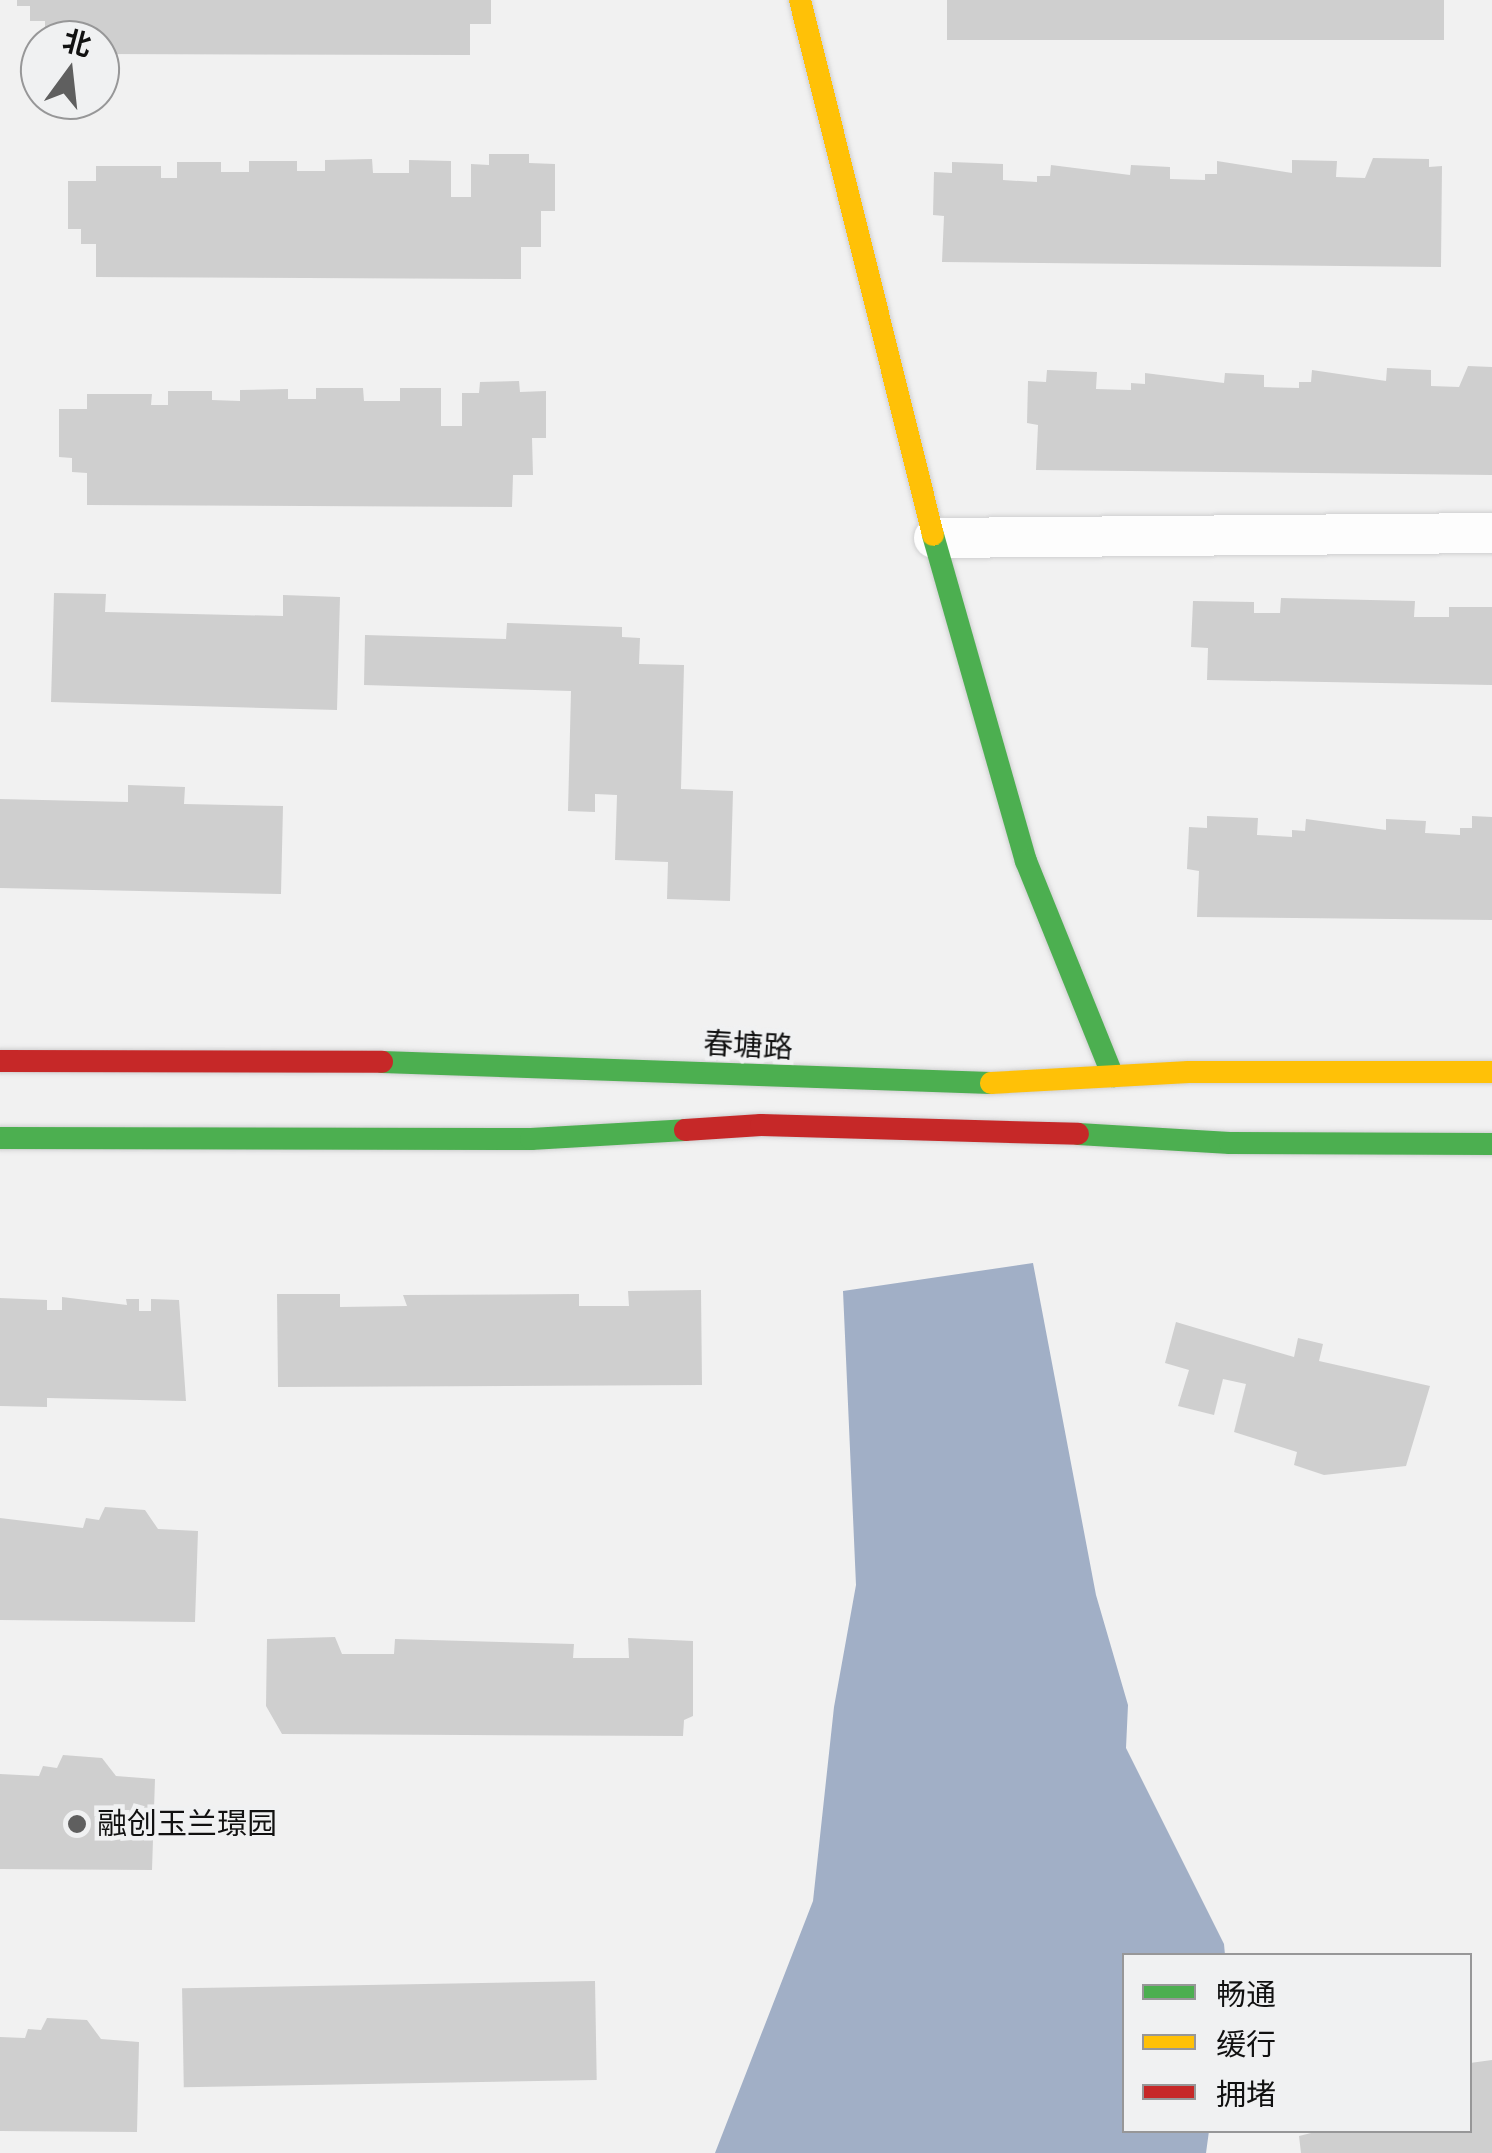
<!DOCTYPE html>
<meta charset="utf-8">
<style>
body{margin:0}
#map{position:relative;width:1492px;height:2153px;overflow:hidden;background:#f1f1f1;font-family:Montserrat,"Noto Sans SC",sans-serif}
div>[style]{position:absolute}
.water>*{inset:0;background:#a1afc6}
.building>*{inset:0;background:#cfcfcf;transform-origin:0 0}
.roads{filter:drop-shadow(0 0 2px #cfcfd0) drop-shadow(0 0 2px #cfcfd0)}
.street>*{height:40px;margin:-20px;padding:0 20px;transform-origin:20px;border-radius:20px;background:#fdfdfd}
.fast>*{height:22px;margin:-11px;padding:0 11px;transform-origin:11px;border-radius:11px;background:#4caf50}
.slow>*{height:22px;margin:-11px;padding:0 11px;transform-origin:11px;border-radius:11px;background:#ffc107}
.jam>*{height:22px;margin:-11px;padding:0 11px;transform-origin:11px;border-radius:11px;background:#c62828}
.dots>*{width:28px;height:28px;translate:-50% -50%;box-sizing:border-box;border:5px solid #f0f1f2;border-radius:50%}
span{translate:-50% -50%;white-space:nowrap;text-align:center;line-height:1.15;-webkit-text-stroke:9px #f0f1f2;paint-order:stroke}
.street-label{font-size:30px;color:#111}
.poi-label{font-size:30px;color:#111}
.left{translate:0 -50%;text-align:left}
.legend{position:absolute;left:1122px;top:1953px;width:350px;height:180px;box-sizing:border-box;background:#f0f1f2;border:2px solid #979798;margin:0;padding:12px 18px;list-style:none;font-size:30px;color:#111}
.legend li{display:flex;align-items:center;gap:20px;height:50px}
.legend b{width:50px;border:2px solid #979798}
.north{position:absolute;left:20px;top:20px;width:100px;height:100px;box-sizing:border-box;background:#f0f1f2;border:2px solid #979798;border-radius:50%;rotate:15deg;font-size:28px;font-weight:700;line-height:40px;text-align:center;color:#111}
.north::after{content:'';display:block;margin:auto;width:35px;height:45px;background:#5f5f5f;clip-path:polygon(50% 0,100% 100%,50% 72%,0 100%)}
</style>
<div id="map">
<div class="water">
<i style="clip-path:polygon(1033px 1263px,1096px 1595px,1128px 1705px,1126px 1748px,1224px 1944px,1225px 1955px,1124px 1956px,1124px 2130px,1209px 2131px,1206px 2153px,715px 2153px,813px 1901px,834px 1707px,856px 1585px,843px 1291px)"></i>
</div>
<div class="building">
<i style="clip-path:polygon(17px 0,491px 0,491px 24px,470px 24px,470px 55px,100px 54px,100px 40px,45px 40px,45px 21px,30px 21px,30px 6px,17px 6px)"></i>
<i style="left:947px;top:0;width:497px;height:40px"></i>
<i style="clip-path:polygon(489px 154px,529px 154px,529px 163px,555px 164px,555px 211px,541px 211px,541px 247px,521px 247px,521px 279px,96px 277px,96px 244px,81px 244px,81px 229px,68px 229px,68px 181px,96px 181px,96px 166px,161px 166px,161px 178px,177px 178px,177px 162px,221px 162px,221px 172px,249px 172px,249px 161px,297px 161px,297px 171px,325px 171px,325px 160px,372px 159px,373px 173px,409px 173px,409px 160px,451px 161px,451px 197px,471px 197px,471px 164px,489px 165px)"></i>
<i style="clip-path:polygon(1373px 158px,1429px 159px,1429px 167px,1442px 166px,1441px 267px,942px 262px,944px 216px,933px 215px,934px 172px,952px 173px,952px 162px,1003px 164px,1003px 180px,1037px 182px,1037px 176px,1050px 176px,1051px 165px,1130px 175px,1131px 165px,1170px 167px,1170px 179px,1205px 180px,1205px 174px,1217px 174px,1217px 161px,1292px 173px,1292px 160px,1337px 161px,1336px 177px,1365px 178px)"></i>
<i style="clip-path:polygon(1468px 366px,1492px 367px,1492px 475px,1036px 470px,1038px 425px,1027px 423px,1028px 381px,1046px 382px,1047px 370px,1097px 372px,1096px 389px,1131px 390px,1131px 383px,1145px 384px,1145px 373px,1224px 383px,1225px 373px,1264px 375px,1264px 387px,1299px 388px,1299px 382px,1311px 382px,1312px 370px,1386px 381px,1387px 368px,1431px 370px,1431px 386px,1459px 387px)"></i>
<i style="clip-path:polygon(519px 381px,520px 392px,546px 391px,546px 438px,532px 438px,533px 475px,513px 475px,512px 507px,87px 505px,87px 473px,72px 472px,72px 458px,59px 457px,59px 409px,87px 409px,87px 394px,152px 394px,151px 405px,168px 405px,168px 391px,212px 391px,212px 400px,240px 401px,240px 390px,288px 389px,288px 399px,316px 399px,316px 388px,363px 388px,364px 401px,400px 401px,400px 388px,441px 388px,441px 426px,462px 426px,462px 393px,479px 393px,480px 382px)"></i>
<i style="clip-path:polygon(54px 593px,106px 594px,105px 612px,283px 616px,283px 595px,340px 597px,337px 710px,51px 702px)"></i>
<i style="clip-path:polygon(1281px 598px,1415px 601px,1414px 617px,1449px 617px,1449px 607px,1492px 607px,1492px 685px,1207px 680px,1208px 648px,1191px 647px,1193px 601px,1254px 602px,1254px 613px,1280px 613px)"></i>
<i style="clip-path:polygon(507px 623px,622px 627px,622px 637px,640px 638px,639px 664px,684px 665px,681px 789px,733px 791px,730px 901px,667px 899px,668px 862px,615px 860px,617px 795px,595px 794px,595px 812px,568px 811px,571px 691px,364px 685px,365px 635px,506px 639px)"></i>
<i style="clip-path:polygon(128px 785px,185px 787px,184px 804px,283px 806px,281px 894px,0 888px,0 799px,128px 802px)"></i>
<i style="clip-path:polygon(1207px 816px,1258px 818px,1257px 835px,1292px 837px,1292px 830px,1305px 831px,1306px 819px,1386px 830px,1386px 819px,1426px 821px,1425px 833px,1460px 835px,1460px 828px,1472px 828px,1472px 816px,1492px 817px,1492px 920px,1197px 917px,1199px 871px,1187px 869px,1189px 827px,1207px 828px)"></i>
<i style="clip-path:polygon(701px 1290px,702px 1385px,278px 1387px,277px 1294px,340px 1294px,340px 1307px,407px 1306px,403px 1295px,579px 1294px,579px 1306px,629px 1306px,628px 1291px)"></i>
<i style="clip-path:polygon(62px 1297px,127px 1305px,126px 1299px,139px 1299px,139px 1311px,151px 1311px,151px 1299px,179px 1300px,186px 1401px,47px 1398px,47px 1407px,0 1406px,0 1298px,47px 1300px,47px 1310px,62px 1310px)"></i>
<i style="clip-path:polygon(1176px 1322px,1294px 1357px,1298px 1338px,1323px 1344px,1319px 1361px,1430px 1386px,1406px 1466px,1324px 1475px,1294px 1465px,1297px 1452px,1234px 1432px,1246px 1384px,1223px 1379px,1214px 1415px,1178px 1406px,1189px 1370px,1165px 1363px)"></i>
<i style="clip-path:polygon(105px 1507px,145px 1510px,158px 1529px,198px 1531px,195px 1622px,0 1620px,0 1518px,83px 1528px,86px 1518px,99px 1520px)"></i>
<i style="clip-path:polygon(335px 1637px,342px 1654px,394px 1654px,395px 1639px,574px 1644px,573px 1658px,629px 1658px,628px 1638px,693px 1641px,693px 1716px,684px 1720px,683px 1736px,282px 1734px,266px 1706px,267px 1639px)"></i>
<i style="clip-path:polygon(63px 1755px,102px 1758px,116px 1776px,155px 1779px,152px 1870px,0 1869px,0 1774px,39px 1776px,43px 1766px,57px 1768px)"></i>
<i style="left:595px;top:1981px;width:99px;height:413px;rotate:89deg"></i>
<i style="clip-path:polygon(47px 2018px,87px 2020px,101px 2039px,139px 2042px,137px 2132px,0 2131px,0 2037px,25px 2038px,28px 2029px,41px 2030px)"></i>
<i style="clip-path:polygon(1492px 2060px,1492px 2153px,1301px 2153px,1299px 2136px,1323px 2130px,1470px 2130px,1470px 2063px)"></i>
</div>
<div class="roads">
<div class="street">
<i style="left:934px;top:538px;width:558px;rotate:-0.51deg"></i>
</div>
<div class="fast">
<i style="left:933px;top:535px;width:339px;rotate:74.1deg"></i>
<i style="left:1026px;top:861px;width:232px;rotate:68deg"></i>
<i style="left:382px;top:1062px;width:609px;rotate:1.97deg"></i>
<i style="left:1078px;top:1134px;width:152px;rotate:3.4deg"></i>
<i style="left:1230px;top:1143px;width:262px;rotate:0.2deg"></i>
<i style="left:0;top:1138px;width:531px;rotate:0.11deg"></i>
<i style="left:531px;top:1139px;width:154px;rotate:-3.3deg"></i>
</div>
<div class="slow">
<i style="left:800px;top:0;width:551px;rotate:76.04deg"></i>
<i style="left:991px;top:1083px;width:198px;rotate:-3.2deg"></i>
<i style="left:1189px;top:1072px;width:303px"></i>
</div>
<div class="jam">
<i style="left:0;top:1061px;width:382px;rotate:0.1deg"></i>
<i style="left:685px;top:1130px;width:76px;rotate:-3.8deg"></i>
<i style="left:761px;top:1125px;width:317px;rotate:1.6deg"></i>
</div>
</div>
<div class="dots">
<i style="left:77px;top:1824px;background:#5f5f5f"></i>
</div>
<div class="street-label">
<span style="left:748px;top:1046px;rotate:3deg">春塘路</span>
</div>
<div class="poi-label">
<span class="left" style="left:97px;top:1824px">融创玉兰璟园</span>
</div>
<ul class="legend">
<li><b style="height:12px;background:#4caf50"></b>畅通</li>
<li><b style="height:12px;background:#ffc107"></b>缓行</li>
<li><b style="height:12px;background:#c62828"></b>拥堵</li>
</ul>
<div class="north">北</div>
</div>
